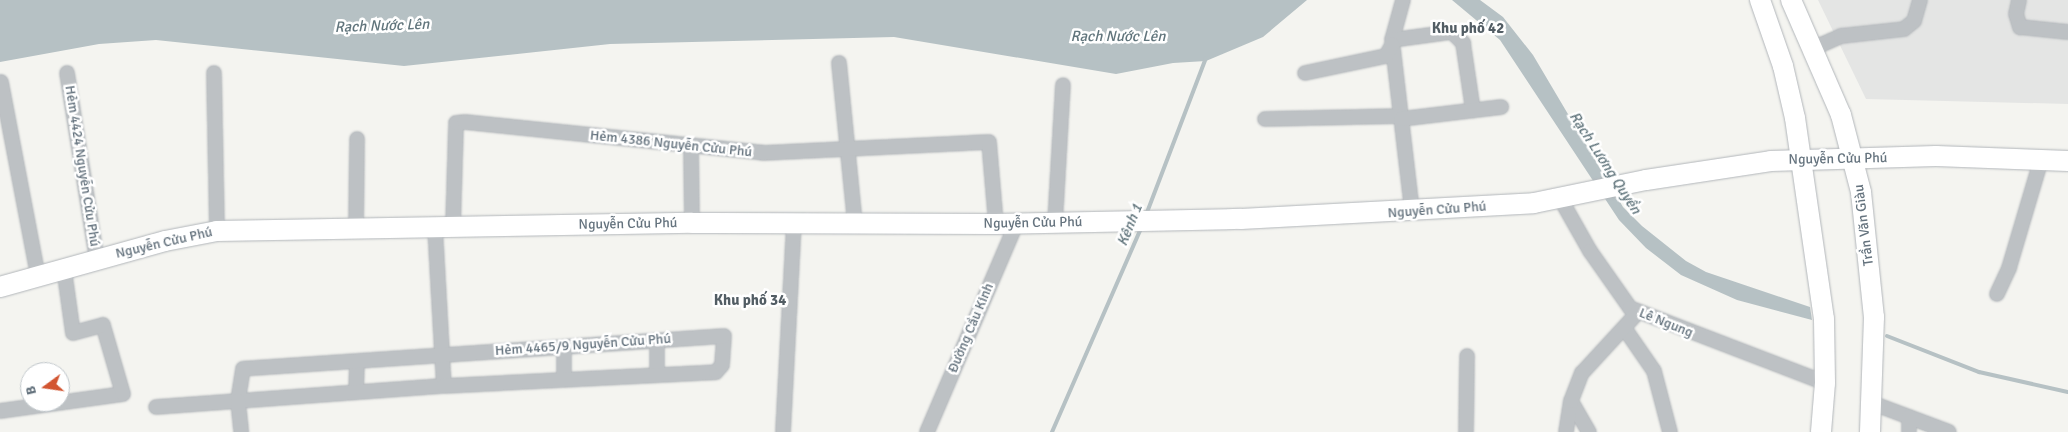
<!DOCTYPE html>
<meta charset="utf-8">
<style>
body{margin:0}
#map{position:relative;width:2068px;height:432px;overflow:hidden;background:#f4f4f0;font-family:Signika,sans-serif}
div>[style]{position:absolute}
.built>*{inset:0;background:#e4e5e4}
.water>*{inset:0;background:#b6c1c4}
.stream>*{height:4px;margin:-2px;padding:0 2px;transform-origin:2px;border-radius:2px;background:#b6c1c4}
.roads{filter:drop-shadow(0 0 1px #b2b6ba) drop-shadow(0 0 1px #b2b6ba)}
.street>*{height:14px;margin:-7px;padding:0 7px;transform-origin:7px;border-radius:7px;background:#bdc1c4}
.secondary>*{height:20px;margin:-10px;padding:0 10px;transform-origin:10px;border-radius:10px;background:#fff}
span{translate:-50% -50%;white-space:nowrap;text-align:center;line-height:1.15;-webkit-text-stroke:5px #fff;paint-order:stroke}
.street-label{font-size:14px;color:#65737e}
.water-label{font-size:15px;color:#61757c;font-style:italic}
.neighbourhood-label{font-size:15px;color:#525d64;font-weight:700}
.north{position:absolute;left:20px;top:362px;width:50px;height:50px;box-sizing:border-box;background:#fff;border:1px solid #c1c7cb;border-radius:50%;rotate:256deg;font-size:14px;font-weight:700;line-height:20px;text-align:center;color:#65737e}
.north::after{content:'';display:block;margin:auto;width:18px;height:22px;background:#d25531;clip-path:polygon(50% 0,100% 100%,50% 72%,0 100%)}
</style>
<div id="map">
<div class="built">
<i style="clip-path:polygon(1818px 0,2068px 0,2068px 104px,1866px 99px)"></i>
</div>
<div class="water">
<i style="clip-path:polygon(0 0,1307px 0,1263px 37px,1206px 61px,1173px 63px,1116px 74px,894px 37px,610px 44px,404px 66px,156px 40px,99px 44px,0 62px)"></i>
<i style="clip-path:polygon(1452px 0,1480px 0,1503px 17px,1533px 55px,1623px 207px,1642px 226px,1686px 261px,1706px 272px,1810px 307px,1812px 320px,1737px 300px,1681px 275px,1646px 248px,1619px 220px,1500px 40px)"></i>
</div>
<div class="stream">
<i style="left:1146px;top:215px;width:168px;rotate:-69.1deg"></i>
<i style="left:1887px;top:336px;width:99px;rotate:21.4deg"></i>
<i style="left:1979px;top:372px;width:91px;rotate:12.7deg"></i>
<i style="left:1052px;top:432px;width:223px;rotate:-66.4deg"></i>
</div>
<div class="roads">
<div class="street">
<i style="left:1403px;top:0;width:41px;rotate:105.4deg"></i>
<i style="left:1392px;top:40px;width:172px;rotate:83.3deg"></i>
<i style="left:2019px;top:0;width:14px;rotate:102deg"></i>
<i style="left:2016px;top:14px;width:14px;rotate:73deg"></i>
<i style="left:2020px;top:27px;width:48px;rotate:5.9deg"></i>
<i style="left:1392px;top:40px;width:61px;rotate:-7.6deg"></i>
<i style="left:1452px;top:32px;width:16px;rotate:45deg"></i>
<i style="left:1463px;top:43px;width:68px;rotate:81.5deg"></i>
<i style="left:1814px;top:48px;width:30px;rotate:-24deg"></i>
<i style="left:1841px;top:36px;width:63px;rotate:-6.3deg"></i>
<i style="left:1904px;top:29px;width:13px;rotate:-39deg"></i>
<i style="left:1914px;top:21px;width:22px;rotate:-74deg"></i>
<i style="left:839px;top:63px;width:161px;rotate:84.3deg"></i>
<i style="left:67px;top:73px;width:189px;rotate:80.9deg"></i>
<i style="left:214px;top:73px;width:158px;rotate:88.9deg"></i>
<i style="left:1305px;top:73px;width:83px;rotate:-11.9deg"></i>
<i style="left:1386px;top:56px;width:13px;rotate:-61deg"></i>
<i style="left:1px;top:82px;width:197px;rotate:79.2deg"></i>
<i style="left:1265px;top:119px;width:136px;rotate:-1.3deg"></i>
<i style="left:1401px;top:119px;width:101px;rotate:-6.8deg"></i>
<i style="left:691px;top:148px;width:75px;rotate:89.2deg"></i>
<i style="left:1560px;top:198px;width:61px;rotate:60.5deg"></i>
<i style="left:1590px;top:251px;width:70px;rotate:54.9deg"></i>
<i style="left:1630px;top:308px;width:209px;rotate:21deg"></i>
<i style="left:1055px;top:223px;width:138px;rotate:-86.7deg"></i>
<i style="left:356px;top:227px;width:88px;rotate:-89.3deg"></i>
<i style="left:435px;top:227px;width:159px;rotate:86.8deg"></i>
<i style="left:453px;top:227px;width:104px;rotate:-88.3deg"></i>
<i style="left:456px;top:123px;width:9px;rotate:-6deg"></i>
<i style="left:465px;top:122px;width:300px;rotate:5.9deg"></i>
<i style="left:763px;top:153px;width:226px;rotate:-2.8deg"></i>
<i style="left:989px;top:142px;width:82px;rotate:85.1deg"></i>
<i style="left:1997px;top:294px;width:29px;rotate:-65deg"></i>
<i style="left:2009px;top:268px;width:113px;rotate:-73.5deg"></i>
<i style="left:1625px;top:329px;width:51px;rotate:55.4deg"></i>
<i style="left:1654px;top:371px;width:63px;rotate:75.3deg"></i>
<i style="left:657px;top:341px;width:34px;rotate:90deg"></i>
<i style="left:564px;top:347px;width:33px;rotate:90deg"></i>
<i style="left:356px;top:392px;width:31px;rotate:-88deg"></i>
<i style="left:1571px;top:401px;width:36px;rotate:60deg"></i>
<i style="left:1872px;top:403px;width:82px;rotate:20.6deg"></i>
<i style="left:156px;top:407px;width:82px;rotate:-4.2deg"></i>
<i style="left:238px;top:401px;width:207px;rotate:-4.2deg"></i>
<i style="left:444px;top:386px;width:272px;rotate:-2.9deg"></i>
<i style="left:716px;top:372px;width:9px;rotate:-49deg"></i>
<i style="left:722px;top:365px;width:29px;rotate:-86deg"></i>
<i style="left:724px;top:336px;width:482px;rotate:176.1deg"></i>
<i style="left:243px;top:369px;width:32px;rotate:99deg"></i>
<i style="left:238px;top:401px;width:31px;rotate:84deg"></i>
<i style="left:0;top:411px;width:124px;rotate:-7.9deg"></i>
<i style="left:123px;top:394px;width:72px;rotate:-106.2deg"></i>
<i style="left:103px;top:325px;width:31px;rotate:165deg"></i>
<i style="left:73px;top:333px;width:65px;rotate:-98deg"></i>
<i style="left:783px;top:432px;width:210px;rotate:-87deg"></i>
<i style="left:927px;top:432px;width:226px;rotate:-66.8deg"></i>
<i style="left:1466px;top:432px;width:76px;rotate:-89.2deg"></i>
<i style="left:1566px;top:432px;width:31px;rotate:-81deg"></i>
<i style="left:1571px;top:401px;width:30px;rotate:-69deg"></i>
<i style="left:1582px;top:373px;width:83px;rotate:-47.4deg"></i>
<i style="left:1909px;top:432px;width:15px;rotate:-90deg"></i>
</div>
<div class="secondary">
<i style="left:1760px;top:0;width:70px;rotate:70.8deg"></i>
<i style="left:1783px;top:66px;width:53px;rotate:77deg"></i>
<i style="left:1795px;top:118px;width:203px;rotate:81.8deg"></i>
<i style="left:1824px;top:319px;width:64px;rotate:89.1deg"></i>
<i style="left:1825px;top:383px;width:49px;rotate:94.7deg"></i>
<i style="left:1791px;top:0;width:125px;rotate:66.5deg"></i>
<i style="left:1841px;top:115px;width:80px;rotate:75.4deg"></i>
<i style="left:1861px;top:192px;width:126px;rotate:84.1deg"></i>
<i style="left:1874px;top:317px;width:115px;rotate:92deg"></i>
<i style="left:0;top:287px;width:171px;rotate:-15.6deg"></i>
<i style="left:165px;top:241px;width:53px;rotate:-10.9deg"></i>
<i style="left:217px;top:231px;width:475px;rotate:-1deg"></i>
<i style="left:692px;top:223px;width:304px;rotate:0.2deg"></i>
<i style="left:996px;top:224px;width:245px;rotate:-1.2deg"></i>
<i style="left:1241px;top:219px;width:293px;rotate:-3.1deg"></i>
<i style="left:1534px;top:203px;width:114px;rotate:-11.6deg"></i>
<i style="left:1646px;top:180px;width:126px;rotate:-8.6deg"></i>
<i style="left:1771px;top:161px;width:165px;rotate:-1.7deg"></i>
<i style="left:1936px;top:156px;width:132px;rotate:2.2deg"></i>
</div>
</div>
<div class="street-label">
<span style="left:671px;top:144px;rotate:6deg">Hẻm 4386 Nguyễn Cửu Phú</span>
<span style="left:1838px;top:159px;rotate:-1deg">Nguyễn Cửu Phú</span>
<span style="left:82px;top:166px;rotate:81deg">Hẻm 4424 Nguyễn Cửu Phú</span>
<span style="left:1437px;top:210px;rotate:-4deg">Nguyễn Cửu Phú</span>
<span style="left:1033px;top:223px;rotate:-1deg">Nguyễn Cửu Phú</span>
<span style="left:628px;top:224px;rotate:-1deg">Nguyễn Cửu Phú</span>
<span style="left:1864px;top:225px;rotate:-97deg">Trần Văn Giàu</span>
<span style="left:164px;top:243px;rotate:-13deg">Nguyễn Cửu Phú</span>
<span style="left:1666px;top:323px;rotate:22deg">Lê Ngung</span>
<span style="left:971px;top:328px;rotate:-67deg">Đường Cầu Kinh</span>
<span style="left:583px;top:345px;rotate:-4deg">Hẻm 4465/9 Nguyễn Cửu Phú</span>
</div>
<div class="water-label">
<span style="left:382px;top:26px;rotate:-2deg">Rạch Nước Lên</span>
<span style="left:1118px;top:37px">Rạch Nước Lên</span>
<span style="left:1605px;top:163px;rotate:57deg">Rạch Lương Quyền</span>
<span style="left:1130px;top:225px;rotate:-68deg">Kênh 1</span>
</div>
<div class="neighbourhood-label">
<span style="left:1468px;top:29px">Khu phố 42</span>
<span style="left:750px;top:301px">Khu phố 34</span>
</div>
<div class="north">B</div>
</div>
